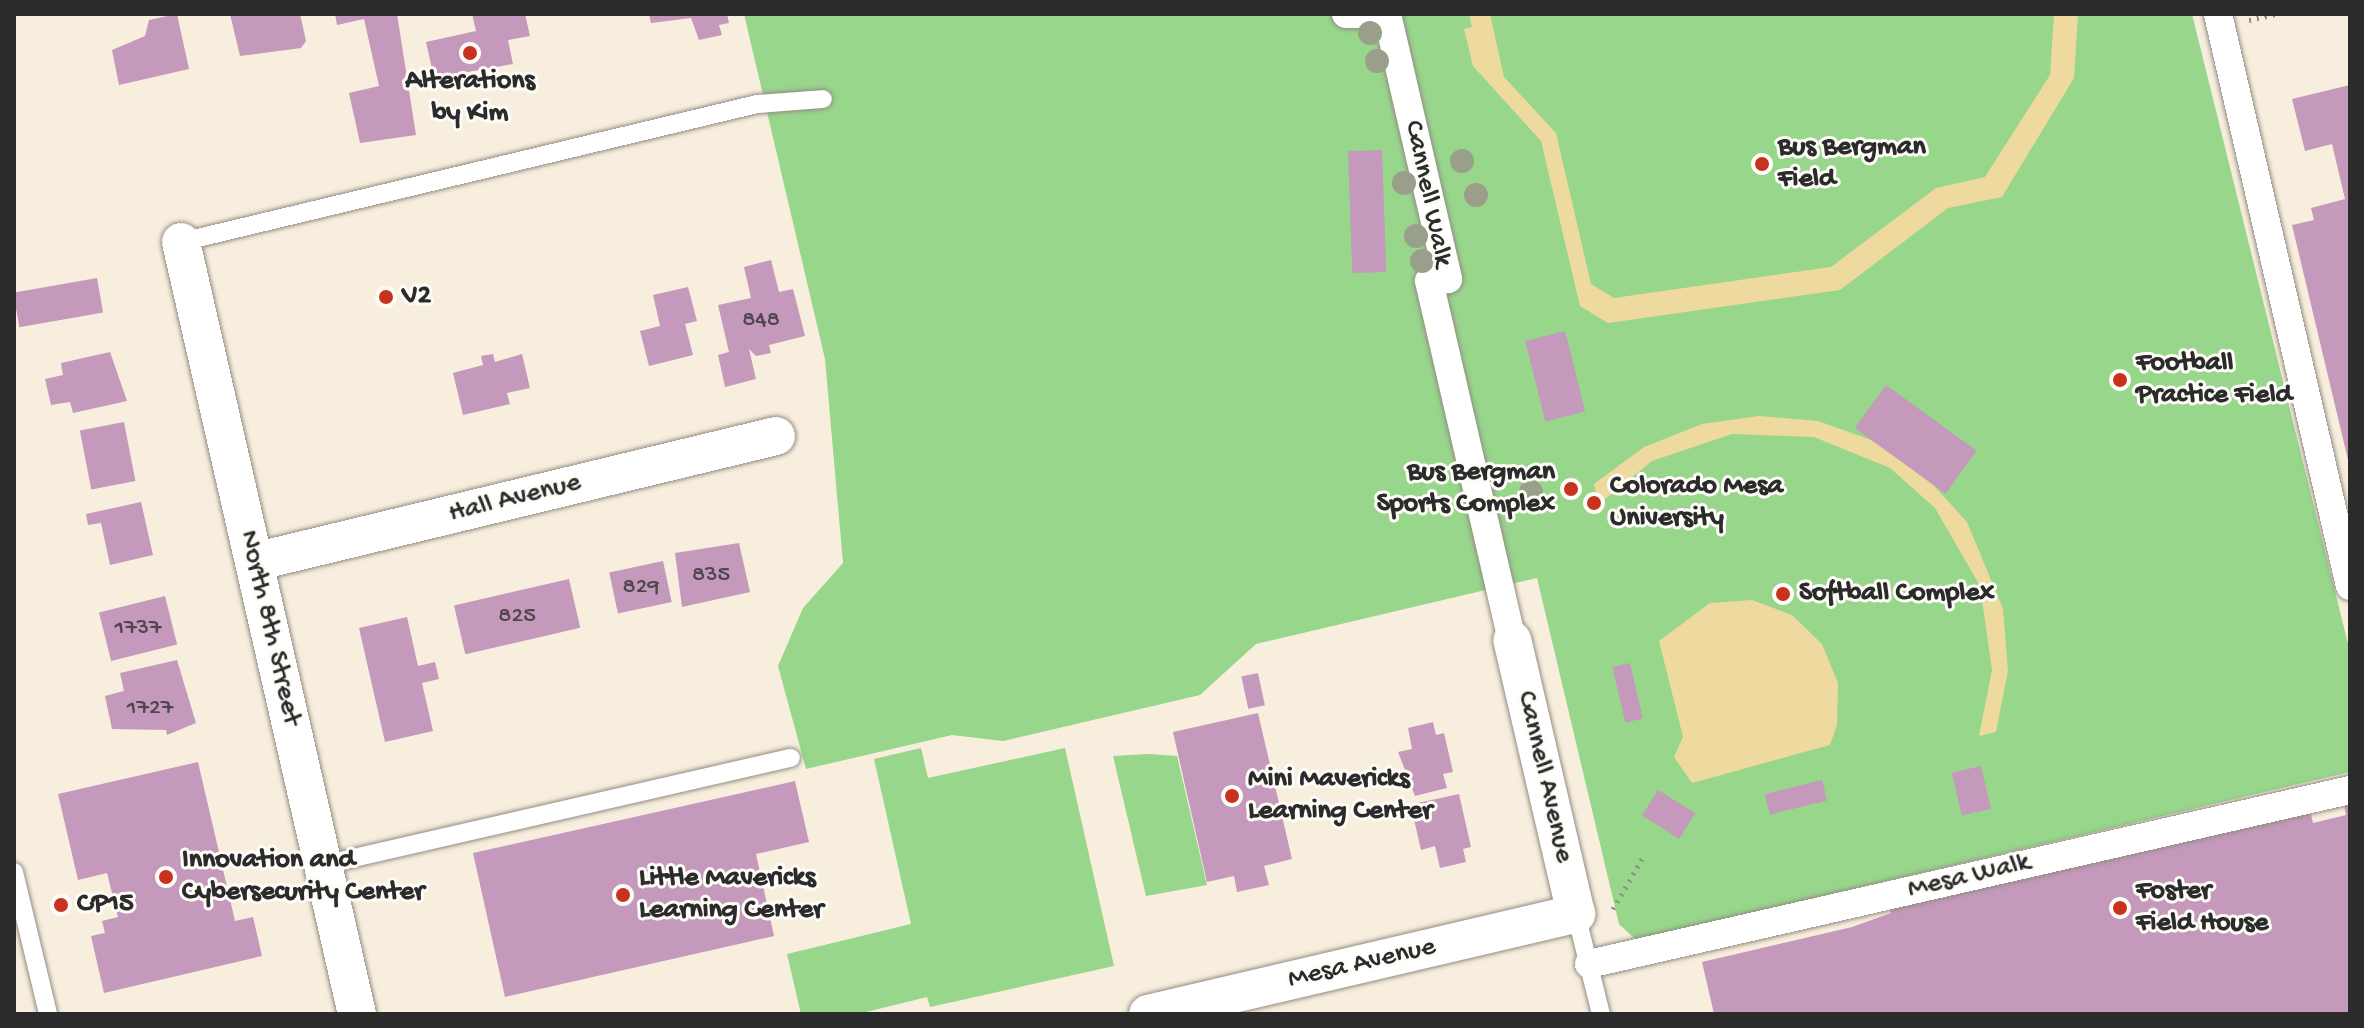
<!DOCTYPE html>
<style>
body{margin:0}
#map{position:relative;width:2364px;height:1028px;overflow:hidden;background:#f8eedd;font-family:"Gochi Hand",sans-serif}
div>[style]{position:absolute}
.green>*{inset:0;background:#97d68b}
.sand>*{inset:0;background:#eeda9e}
.building>*{inset:0;background:#c499bb;transform-origin:0 0}
.path>*{height:5px;margin-top:-2.5px;transform-origin:0;background:repeating-linear-gradient(90deg,#928c84 0 2px,transparent 0 8px)}
.roads{filter:drop-shadow(0 0 2px #928c84) drop-shadow(0 0 2px #928c84)}
.service>*{height:18px;margin:-9px;padding:0 9px;transform-origin:9px;border-radius:9px;background:#fff}
.pedestrian>*{height:28px;margin:-14px;padding:0 14px;transform-origin:14px;border-radius:14px;background:#fff}
.minor>*{height:38px;margin:-19px;padding:0 19px;transform-origin:19px;border-radius:19px;background:#fff}
.trees>*{width:24px;height:24px;margin:-12px;border-radius:50%;background:#999f8b}
.dots>*{width:22px;height:22px;translate:-50% -50%;box-sizing:border-box;border:4px solid #fdfcf7;border-radius:50%}
span{translate:-50% -50%;white-space:nowrap;text-align:center;line-height:1.15;-webkit-text-stroke:6px #fdfcf7;paint-order:stroke}
.number-label{font-size:24px;color:#51464f}
.number-label span{-webkit-text-stroke-width:0}
.poi-label{font-size:28px;color:#2b2b2b;font-weight:700}
.left{translate:0 -50%;text-align:left}
.right{translate:-100% -50%;text-align:right}
.street-label{font-size:28px;color:#2b2b2b}
.frame{position:absolute;inset:0;border:16px solid #2b2b2b;pointer-events:none}
</style>
<div id="map">
<div class="green">
<i style="clip-path:polygon(744px 14px,2192px 14px,2350px 652px,2350px 772px,1636px 940px,1619px 924px,1537px 578px,1256px 644px,1200px 695px,1003px 741px,952px 735px,806px 769px,778px 666px,803px 608px,843px 563px,825px 359px)"></i>
<i style="clip-path:polygon(921px 748px,928px 778px,1065px 748px,1114px 966px,930px 1007px,927px 997px,858px 1014px,801px 1014px,787px 954px,911px 924px,874px 759px)"></i>
<i style="clip-path:polygon(1149px 754px,1177px 756px,1207px 885px,1146px 896px,1113px 756px)"></i>
</div>
<div class="sand">
<i style="clip-path:polygon(1469px 14px,1490px 14px,1504px 77px,1556px 133px,1591px 284px,1614px 298px,1831px 267px,1936px 188px,1985px 177px,2050px 75px,2054px 14px,2078px 14px,2074px 78px,2002px 197px,1948px 208px,1840px 290px,1608px 323px,1580px 306px,1541px 141px,1473px 66px,1464px 29px,1472px 27px)"></i>
<i style="clip-path:polygon(1759px 416px,1818px 421px,1871px 440px,1924px 475px,1967px 522px,2003px 609px,2008px 671px,1996px 732px,1979px 736px,1992px 670px,1980px 586px,1935px 508px,1890px 468px,1814px 437px,1732px 434px,1652px 461px,1599px 504px,1594px 484px,1644px 447px,1702px 424px)"></i>
<i style="clip-path:polygon(1752px 600px,1792px 615px,1822px 644px,1838px 683px,1837px 725px,1830px 745px,1692px 783px,1674px 757px,1683px 737px,1659px 641px,1710px 603px)"></i>
</div>
<div class="building">
<i style="clip-path:polygon(177px 14px,189px 69px,119px 85px,112px 50px,145px 36px,149px 20px)"></i>
<i style="clip-path:polygon(230px 14px,300px 14px,306px 41px,301px 48px,240px 56px)"></i>
<i style="clip-path:polygon(335px 14px,397px 14px,416px 135px,360px 143px,349px 93px,379px 86px,364px 19px,337px 25px)"></i>
<i style="clip-path:polygon(472px 14px,525px 14px,530px 36px,508px 40px,513px 64px,434px 78px,426px 42px,476px 31px)"></i>
<i style="clip-path:polygon(649px 14px,727px 14px,729px 23px,719px 25px,722px 35px,699px 40px,691px 18px,651px 23px)"></i>
<i style="clip-path:polygon(2350px 85px,2350px 463px,2349px 464px,2292px 225px,2314px 220px,2311px 208px,2345px 199px,2332px 144px,2305px 151px,2292px 99px)"></i>
<i style="left:1382px;top:150px;width:122px;height:34px;rotate:88deg"></i>
<i style="clip-path:polygon(771px 260px,779px 292px,793px 289px,805px 336px,769px 345px,771px 353px,756px 356px,749px 349px,756px 379px,725px 387px,718px 355px,729px 352px,718px 305px,751px 298px,744px 267px)"></i>
<i style="left:97px;top:278px;width:35px;height:85px;rotate:80deg"></i>
<i style="clip-path:polygon(688px 287px,697px 321px,685px 324px,693px 355px,649px 366px,640px 331px,660px 326px,653px 295px)"></i>
<i style="left:1565px;top:331px;width:83px;height:41px;rotate:76deg"></i>
<i style="clip-path:polygon(110px 352px,127px 401px,73px 413px,70px 402px,51px 405px,45px 379px,63px 375px,61px 363px)"></i>
<i style="clip-path:polygon(493px 354px,495px 362px,522px 354px,530px 388px,507px 393px,510px 404px,463px 415px,453px 373px,483px 365px,481px 356px)"></i>
<i style="left:1886px;top:385px;width:112px;height:53px;rotate:36deg"></i>
<i style="left:124px;top:422px;width:60px;height:45px;rotate:79deg"></i>
<i style="clip-path:polygon(141px 502px,153px 555px,110px 565px,101px 523px,88px 525px,86px 514px)"></i>
<i style="clip-path:polygon(739px 543px,750px 592px,682px 607px,675px 553px)"></i>
<i style="left:663px;top:561px;width:42px;height:55px;rotate:78deg"></i>
<i style="left:569px;top:579px;width:50px;height:118px;rotate:77deg"></i>
<i style="left:165px;top:596px;width:50px;height:68px;rotate:76deg"></i>
<i style="clip-path:polygon(407px 617px,418px 666px,435px 662px,439px 679px,422px 683px,433px 731px,385px 742px,359px 628px)"></i>
<i style="clip-path:polygon(177px 660px,196px 723px,167px 735px,166px 730px,112px 729px,105px 696px,124px 691px,120px 673px)"></i>
<i style="left:1630px;top:663px;width:57px;height:18px;rotate:77deg"></i>
<i style="left:1258px;top:673px;width:33px;height:17px;rotate:78deg"></i>
<i style="clip-path:polygon(1258px 713px,1292px 859px,1264px 866px,1269px 885px,1237px 892px,1234px 876px,1207px 882px,1173px 732px)"></i>
<i style="clip-path:polygon(1433px 722px,1436px 735px,1444px 733px,1453px 772px,1443px 774px,1447px 788px,1415px 796px,1398px 752px,1412px 749px,1408px 728px)"></i>
<i style="clip-path:polygon(198px 762px,235px 921px,253px 917px,262px 956px,104px 993px,91px 936px,105px 933px,102px 921px,118px 917px,107px 873px,78px 880px,58px 794px)"></i>
<i style="left:1981px;top:766px;width:44px;height:30px;rotate:77deg"></i>
<i style="left:1822px;top:780px;width:21px;height:59px;rotate:76deg"></i>
<i style="clip-path:polygon(795px 781px,809px 842px,756px 854px,774px 936px,505px 997px,473px 853px)"></i>
<i style="left:1658px;top:790px;width:44px;height:30px;rotate:32deg"></i>
<i style="clip-path:polygon(1459px 794px,1471px 847px,1463px 849px,1466px 862px,1440px 868px,1435px 846px,1421px 850px,1413px 815px,1402px 818px,1399px 807px)"></i>
<i style="clip-path:polygon(2350px 798px,2350px 1014px,1714px 1014px,1702px 962px,1852px 927px,1891px 913px,1888px 904px,2309px 806px,2313px 823px,2346px 815px,2343px 800px)"></i>
</div>
<div class="path">
<i style="left:2249px;top:20px;width:28px;rotate:-13deg"></i>
<i style="left:1613px;top:909px;width:58px;rotate:-59.9deg"></i>
</div>
<div class="roads">
<div class="service">
<i style="left:181px;top:242px;width:592px;rotate:-13.47deg"></i>
<i style="left:757px;top:104px;width:66px;rotate:-4.3deg"></i>
<i style="left:323px;top:865px;width:480px;rotate:-12.9deg"></i>
<i style="left:14px;top:872px;width:146px;rotate:76.5deg"></i>
<i style="left:1576px;top:914px;width:103px;rotate:76deg"></i>
</div>
<div class="pedestrian">
<i style="left:1346px;top:14px;width:19px"></i>
<i style="left:1387px;top:14px;width:272px;rotate:77deg"></i>
<i style="left:1448px;top:279px;width:19px;rotate:174deg"></i>
<i style="left:1429px;top:281px;width:368px;rotate:77deg"></i>
<i style="left:2218px;top:14px;width:587px;rotate:77.01deg"></i>
<i style="left:1589px;top:964px;width:781px;rotate:-12.88deg"></i>
</div>
<div class="minor">
<i style="left:181px;top:242px;width:792px;rotate:77.16deg"></i>
<i style="left:254px;top:562px;width:537px;rotate:-13.57deg"></i>
<i style="left:1148px;top:1014px;width:440px;rotate:-13.2deg"></i>
<i style="left:1576px;top:914px;width:281px;rotate:-103.1deg"></i>
</div>
</div>
<div class="trees">
<i style="left:1370px;top:33px"></i>
<i style="left:1377px;top:61px"></i>
<i style="left:1462px;top:161px"></i>
<i style="left:1404px;top:183px"></i>
<i style="left:1476px;top:195px"></i>
<i style="left:1416px;top:236px"></i>
<i style="left:1422px;top:261px"></i>
<i style="left:1531px;top:492px"></i>
</div>
<div class="dots">
<i style="left:470px;top:53px;background:#c8321e"></i>
<i style="left:1762px;top:164px;background:#c8321e"></i>
<i style="left:386px;top:297px;background:#c8321e"></i>
<i style="left:2120px;top:380px;background:#c8321e"></i>
<i style="left:1571px;top:489px;background:#c8321e"></i>
<i style="left:1594px;top:503px;background:#c8321e"></i>
<i style="left:1783px;top:594px;background:#c8321e"></i>
<i style="left:1232px;top:796px;background:#c8321e"></i>
<i style="left:166px;top:877px;background:#c8321e"></i>
<i style="left:623px;top:895px;background:#c8321e"></i>
<i style="left:61px;top:905px;background:#c8321e"></i>
<i style="left:2120px;top:908px;background:#c8321e"></i>
</div>
<div class="number-label">
<span style="left:761px;top:321px">848</span>
<span style="left:711px;top:576px">835</span>
<span style="left:641px;top:588px">829</span>
<span style="left:517px;top:617px">825</span>
<span style="left:138px;top:629px">1737</span>
<span style="left:150px;top:709px">1727</span>
</div>
<div class="poi-label">
<span style="left:470px;top:98px">Alterations<br>by Kim</span>
<span class="left" style="left:1778px;top:164px">Bus Bergman<br>Field</span>
<span class="left" style="left:402px;top:297px">V2</span>
<span class="left" style="left:2136px;top:380px">Football<br>Practice Field</span>
<span class="right" style="left:1555px;top:489px">Bus Bergman<br>Sports Complex</span>
<span class="left" style="left:1610px;top:503px">Colorado Mesa<br>University</span>
<span class="left" style="left:1799px;top:594px">Softball Complex</span>
<span class="left" style="left:1248px;top:796px">Mini Mavericks<br>Learning Center</span>
<span class="left" style="left:182px;top:877px">Innovation and<br>Cybersecurity Center</span>
<span class="left" style="left:639px;top:895px">Little Mavericks<br>Learning Center</span>
<span class="left" style="left:2136px;top:908px">Foster<br>Field House</span>
<span class="left" style="left:77px;top:905px">CP15</span>
</div>
<div class="street-label">
<span style="left:1427px;top:194px;rotate:78deg">Cannell Walk</span>
<span style="left:515px;top:499px;rotate:-14deg">Hall Avenue</span>
<span style="left:269px;top:628px;rotate:77deg">North 8th Street</span>
<span style="left:1544px;top:777px;rotate:77deg">Cannell Avenue</span>
<span style="left:1969px;top:877px;rotate:-13deg">Mesa Walk</span>
<span style="left:1362px;top:964px;rotate:-13deg">Mesa Avenue</span>
</div>
<div class="frame"></div>
</div>
